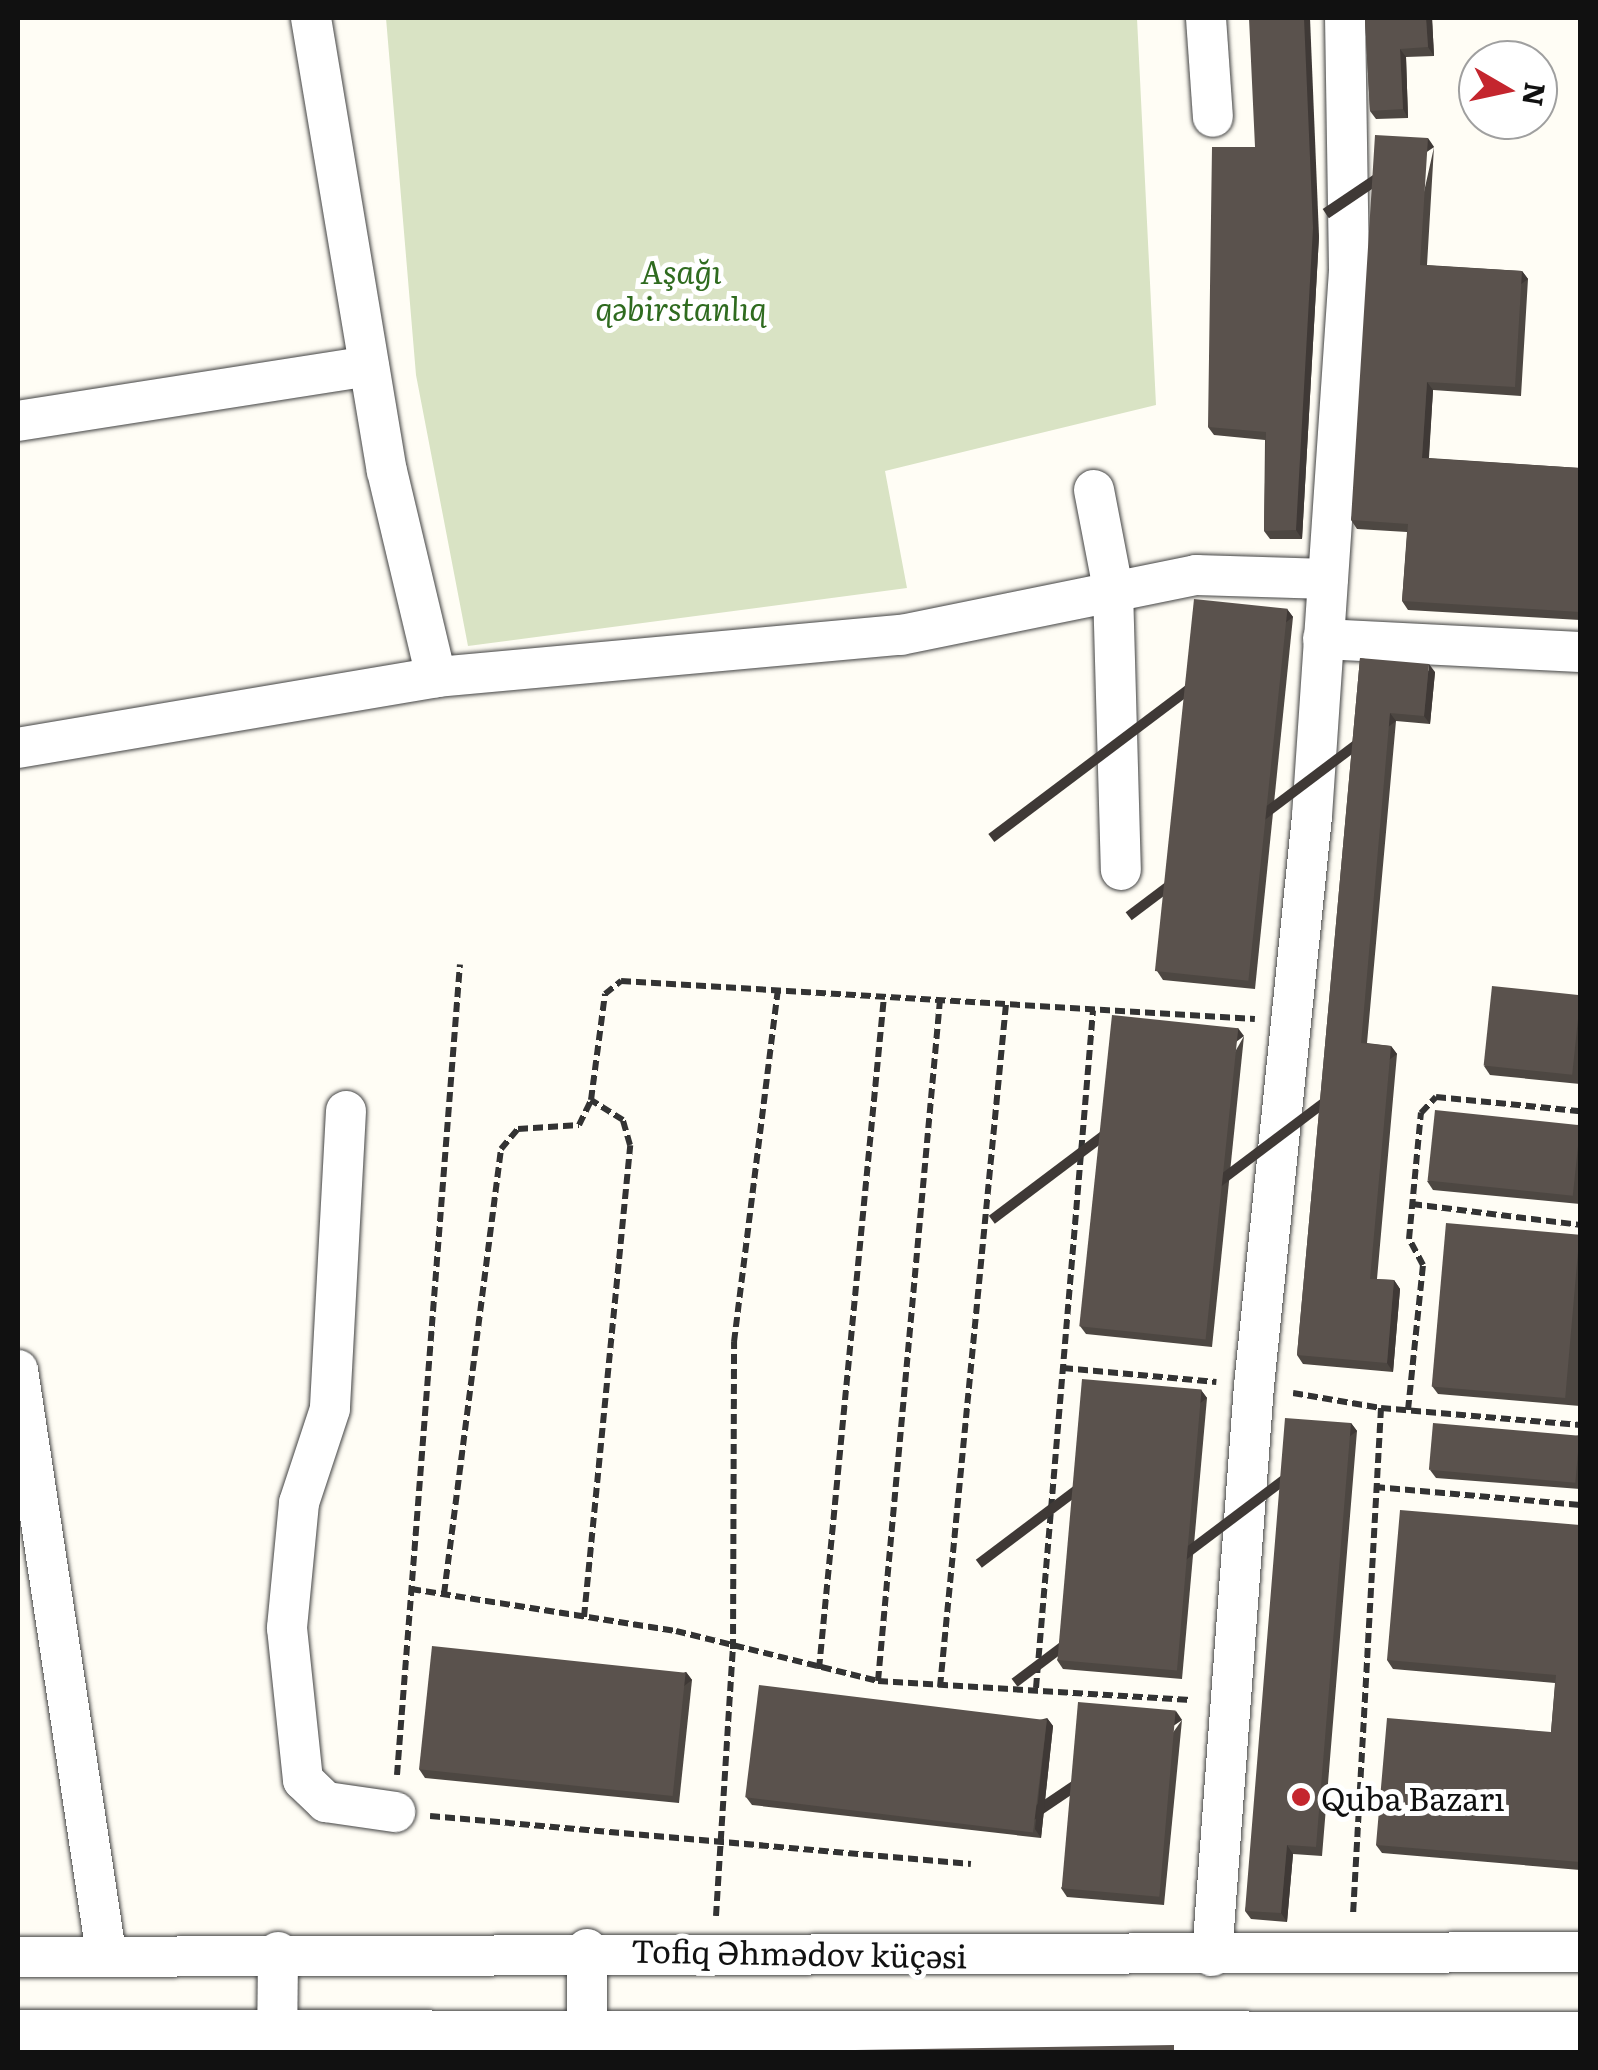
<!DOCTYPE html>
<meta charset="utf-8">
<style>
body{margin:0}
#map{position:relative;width:1598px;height:2070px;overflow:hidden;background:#fffdf5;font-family:Literata,serif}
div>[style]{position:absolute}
.cemetery>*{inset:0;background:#d9e3c4}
.path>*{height:6px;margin-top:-3px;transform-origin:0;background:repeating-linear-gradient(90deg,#333 0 10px,transparent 0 15px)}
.roads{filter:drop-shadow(0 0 2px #444) drop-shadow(0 0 2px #444)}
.minor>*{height:40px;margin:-20px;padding:0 20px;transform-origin:20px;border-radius:20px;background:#fff}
.wall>*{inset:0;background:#4d4742}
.shaded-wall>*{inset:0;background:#3f3936;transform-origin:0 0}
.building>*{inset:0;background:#5a524d;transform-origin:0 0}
.dots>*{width:28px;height:28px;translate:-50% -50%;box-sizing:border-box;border:5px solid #fff;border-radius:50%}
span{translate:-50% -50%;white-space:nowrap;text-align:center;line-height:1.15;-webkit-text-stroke:10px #fff;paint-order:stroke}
.park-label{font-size:32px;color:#2f6b1f;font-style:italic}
.poi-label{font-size:32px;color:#111}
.left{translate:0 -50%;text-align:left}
.street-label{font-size:32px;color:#111}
.frame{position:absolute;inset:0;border:20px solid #111;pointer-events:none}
.north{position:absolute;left:1458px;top:40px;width:100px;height:100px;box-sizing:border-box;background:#fff;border:2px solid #a0a0a0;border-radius:50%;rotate:99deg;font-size:28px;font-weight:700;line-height:40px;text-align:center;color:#111}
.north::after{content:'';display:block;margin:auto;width:35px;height:45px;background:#c4262e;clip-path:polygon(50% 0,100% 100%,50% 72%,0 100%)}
</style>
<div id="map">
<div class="cemetery">
<i style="clip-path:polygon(386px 18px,1137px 18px,1156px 405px,885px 471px,907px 588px,468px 646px,416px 375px)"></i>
</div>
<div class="path">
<i style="left:1412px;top:1204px;width:169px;rotate:7.1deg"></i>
<i style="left:1063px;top:1368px;width:154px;rotate:5.2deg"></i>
<i style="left:1293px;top:1393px;width:89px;rotate:9.7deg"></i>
<i style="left:1381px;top:1408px;width:508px;rotate:93.16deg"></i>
<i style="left:1381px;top:1408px;width:200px;rotate:4.9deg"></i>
<i style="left:1408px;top:1410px;width:146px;rotate:-84.1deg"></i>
<i style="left:1423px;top:1265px;width:30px;rotate:-118deg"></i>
<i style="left:1409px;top:1239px;width:127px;rotate:-84.6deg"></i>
<i style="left:1421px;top:1113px;width:22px;rotate:-47deg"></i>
<i style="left:1436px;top:1097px;width:145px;rotate:5.6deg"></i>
<i style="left:1375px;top:1487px;width:206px;rotate:5deg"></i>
<i style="left:411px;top:1589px;width:268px;rotate:9deg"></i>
<i style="left:676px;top:1631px;width:208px;rotate:13.9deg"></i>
<i style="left:878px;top:1681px;width:313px;rotate:3.5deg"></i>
<i style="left:444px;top:1594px;width:449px;rotate:-82.7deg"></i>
<i style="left:501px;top:1149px;width:26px;rotate:-50deg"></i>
<i style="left:518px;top:1129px;width:61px;rotate:-3.8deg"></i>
<i style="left:579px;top:1125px;width:28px;rotate:-64deg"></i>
<i style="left:591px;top:1100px;width:107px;rotate:-82.5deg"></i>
<i style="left:605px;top:994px;width:21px;rotate:-39deg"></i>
<i style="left:621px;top:981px;width:635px;rotate:3.43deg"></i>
<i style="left:584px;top:1617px;width:474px;rotate:-84.4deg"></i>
<i style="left:630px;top:1145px;width:26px;rotate:-106deg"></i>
<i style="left:623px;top:1120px;width:38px;rotate:-148deg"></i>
<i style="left:819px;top:1669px;width:675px;rotate:-84.48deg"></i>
<i style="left:878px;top:1681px;width:684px;rotate:-84.8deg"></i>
<i style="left:940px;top:1687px;width:686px;rotate:-84.48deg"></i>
<i style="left:1036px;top:1688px;width:680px;rotate:-85.19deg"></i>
<i style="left:397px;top:1775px;width:813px;rotate:-85.56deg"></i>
<i style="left:430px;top:1816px;width:543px;rotate:5.07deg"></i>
<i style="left:716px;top:1916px;width:268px;rotate:-86.4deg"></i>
<i style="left:733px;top:1649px;width:307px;rotate:-89.8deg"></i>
<i style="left:734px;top:1342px;width:354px;rotate:-82.9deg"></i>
</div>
<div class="roads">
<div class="minor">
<i style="left:311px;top:18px;width:459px;rotate:80.5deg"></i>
<i style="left:387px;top:471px;width:212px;rotate:76.6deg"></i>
<i style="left:1206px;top:18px;width:99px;rotate:86deg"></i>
<i style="left:18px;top:421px;width:355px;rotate:-8.9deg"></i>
<i style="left:1094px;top:490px;width:101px;rotate:79.1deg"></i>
<i style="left:1113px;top:589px;width:281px;rotate:88.4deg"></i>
<i style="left:1323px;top:639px;width:257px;rotate:2.9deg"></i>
<i style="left:18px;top:748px;width:424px;rotate:-9.6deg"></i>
<i style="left:436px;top:677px;width:467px;rotate:-5.2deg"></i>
<i style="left:901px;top:635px;width:301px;rotate:-11.5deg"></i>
<i style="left:1196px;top:575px;width:132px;rotate:1.7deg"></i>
<i style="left:346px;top:1111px;width:298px;rotate:93.1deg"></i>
<i style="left:330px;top:1409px;width:99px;rotate:108.3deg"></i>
<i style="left:299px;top:1503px;width:126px;rotate:95.5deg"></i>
<i style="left:287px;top:1628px;width:153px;rotate:84deg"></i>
<i style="left:303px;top:1780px;width:32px;rotate:44deg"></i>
<i style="left:326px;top:1802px;width:70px;rotate:8.2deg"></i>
<i style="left:18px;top:1370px;width:590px;rotate:81.42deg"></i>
<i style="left:587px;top:1949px;width:101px;rotate:90deg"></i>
<i style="left:1212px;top:1956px;width:572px;rotate:-85.79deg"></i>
<i style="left:1254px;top:1386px;width:573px;rotate:-84.19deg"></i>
<i style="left:1312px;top:816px;width:547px;rotate:-86.12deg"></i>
<i style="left:1349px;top:270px;width:252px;rotate:-90.9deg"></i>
<i style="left:18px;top:1957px;width:1562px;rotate:-0.18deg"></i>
<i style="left:18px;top:2030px;width:1562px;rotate:0.07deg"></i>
<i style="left:277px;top:2052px;width:100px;rotate:-89.4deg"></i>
</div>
</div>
<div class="wall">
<i style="clip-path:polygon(1365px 18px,1432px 18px,1434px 56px,1406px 57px,1408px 118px,1376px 119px,1370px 111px)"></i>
<i style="clip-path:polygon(1434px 147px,1427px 265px,1522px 271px,1528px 279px,1521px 396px,1433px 390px,1429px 458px,1580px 468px,1580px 620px,1408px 610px,1402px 601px,1407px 532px,1357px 529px,1351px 520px)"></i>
<i style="clip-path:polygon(1319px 236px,1302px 539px,1270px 539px,1264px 531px,1265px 440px,1214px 435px,1208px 427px)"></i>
<i style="clip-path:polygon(1287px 609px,1293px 617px,1255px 989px,1163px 980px,1157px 971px)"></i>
<i style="clip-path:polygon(1360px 658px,1435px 672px,1430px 724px,1396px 721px,1367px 1043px,1391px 1046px,1397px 1054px,1377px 1279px,1394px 1280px,1400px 1289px,1393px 1372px,1303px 1364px,1297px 1355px)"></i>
<i style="clip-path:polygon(1580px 996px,1580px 1084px,1490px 1075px,1484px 1066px)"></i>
<i style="clip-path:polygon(1244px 1036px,1212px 1347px,1086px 1334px,1080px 1326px)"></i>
<i style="clip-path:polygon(1580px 1124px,1580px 1204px,1433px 1190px,1427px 1181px)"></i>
<i style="clip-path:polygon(1580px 1234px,1580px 1406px,1438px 1394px,1432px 1386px)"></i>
<i style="clip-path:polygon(1201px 1390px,1207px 1398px,1182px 1679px,1063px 1669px,1057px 1660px)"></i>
<i style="clip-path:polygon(1351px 1423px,1357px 1431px,1322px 1856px,1293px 1854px,1287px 1922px,1251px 1919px,1245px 1911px)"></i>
<i style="clip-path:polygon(1580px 1435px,1580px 1489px,1436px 1478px,1430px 1470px)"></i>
<i style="clip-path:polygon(1580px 1525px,1580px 1870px,1382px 1853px,1376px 1845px,1551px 1732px,1555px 1683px,1393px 1669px,1387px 1660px)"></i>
<i style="clip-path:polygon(686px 1672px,692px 1680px,679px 1803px,425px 1778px,419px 1769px)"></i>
<i style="clip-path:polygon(1047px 1718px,1053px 1726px,1041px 1838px,752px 1805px,746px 1797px)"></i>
<i style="clip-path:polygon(1182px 1720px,1164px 1905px,1067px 1897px,1061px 1888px)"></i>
</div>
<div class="shaded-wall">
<i style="clip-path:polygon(1304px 18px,1310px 18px,1319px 236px,1302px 539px,1296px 530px)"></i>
<i style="clip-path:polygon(1426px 18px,1432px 18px,1434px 56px,1428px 47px)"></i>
<i style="clip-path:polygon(1400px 49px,1406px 57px,1408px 118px,1403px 109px)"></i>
<i style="left:1428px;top:138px;width:11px;height:127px;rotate:56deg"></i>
<i style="left:1522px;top:271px;width:10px;height:116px;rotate:53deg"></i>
<i style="clip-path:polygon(1427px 382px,1433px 390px,1428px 467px,1422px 458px)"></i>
<i style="left:1287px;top:609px;width:10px;height:374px;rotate:53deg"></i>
<i style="clip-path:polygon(1429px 664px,1435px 672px,1430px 724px,1424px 716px)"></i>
<i style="left:1390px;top:713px;width:10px;height:331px;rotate:53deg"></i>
<i style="left:1238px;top:1028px;width:10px;height:312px;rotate:53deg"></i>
<i style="left:1391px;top:1046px;width:10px;height:234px;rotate:53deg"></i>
<i style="clip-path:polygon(1394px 1280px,1400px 1289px,1393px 1372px,1387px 1363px)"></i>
<i style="left:1201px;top:1390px;width:10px;height:282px;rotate:53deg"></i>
<i style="left:1351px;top:1423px;width:10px;height:425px;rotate:53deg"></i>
<i style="left:686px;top:1672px;width:10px;height:124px;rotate:53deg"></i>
<i style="left:1176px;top:1711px;width:11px;height:187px;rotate:56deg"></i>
<i style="clip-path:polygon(1047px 1718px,1053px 1726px,1041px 1838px,1035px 1829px)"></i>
<i style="clip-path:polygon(1287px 1845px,1293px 1854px,1287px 1922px,1281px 1913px)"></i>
</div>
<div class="building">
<i style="clip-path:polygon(1249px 18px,1304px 18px,1313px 228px,1296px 530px,1264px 531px,1266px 432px,1208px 427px,1212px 147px,1255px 147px)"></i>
<i style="clip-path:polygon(1365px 18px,1426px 18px,1428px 47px,1400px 49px,1403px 109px,1370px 111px)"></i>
<i style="clip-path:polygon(1375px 135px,1428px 138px,1420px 265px,1522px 271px,1515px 387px,1427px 382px,1422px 458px,1580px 468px,1580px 612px,1402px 601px,1408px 524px,1351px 520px)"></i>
<i style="left:1194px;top:599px;width:94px;height:374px;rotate:6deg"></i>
<i style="clip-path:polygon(1360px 658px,1429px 664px,1424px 716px,1390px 713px,1361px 1043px,1391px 1046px,1370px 1279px,1394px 1280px,1387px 1363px,1297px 1355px)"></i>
<i style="left:1492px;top:986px;width:89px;height:80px;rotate:6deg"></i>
<i style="left:1112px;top:1015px;width:127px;height:313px;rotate:6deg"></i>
<i style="left:1435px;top:1110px;width:146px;height:71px;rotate:6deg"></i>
<i style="left:1446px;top:1223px;width:134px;height:164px;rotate:5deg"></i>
<i style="left:1082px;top:1379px;width:120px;height:282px;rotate:5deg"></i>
<i style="clip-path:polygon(1285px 1418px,1351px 1423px,1316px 1847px,1287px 1845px,1281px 1913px,1245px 1911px)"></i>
<i style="left:1433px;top:1423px;width:147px;height:47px;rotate:5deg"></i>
<i style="clip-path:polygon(1400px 1510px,1580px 1525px,1580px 1862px,1376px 1845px,1387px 1718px,1551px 1732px,1556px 1675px,1387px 1660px)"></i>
<i style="left:432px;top:1646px;width:255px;height:124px;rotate:6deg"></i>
<i style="left:759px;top:1685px;width:290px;height:113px;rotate:7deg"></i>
<i style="left:1078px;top:1702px;width:98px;height:187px;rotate:5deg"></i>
<i style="clip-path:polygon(1174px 2045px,1174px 2052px,728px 2052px)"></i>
</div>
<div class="dots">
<i style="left:1301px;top:1797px;background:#c4262e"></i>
</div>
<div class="park-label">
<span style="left:681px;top:289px">Aşağı<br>qəbirstanlıq</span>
</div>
<div class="poi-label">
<span class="left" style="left:1321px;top:1797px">Quba Bazarı</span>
</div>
<div class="street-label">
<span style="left:799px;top:1952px;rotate:1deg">Tofiq Əhmədov küçəsi</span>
</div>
<div class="frame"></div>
<div class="north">N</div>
</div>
